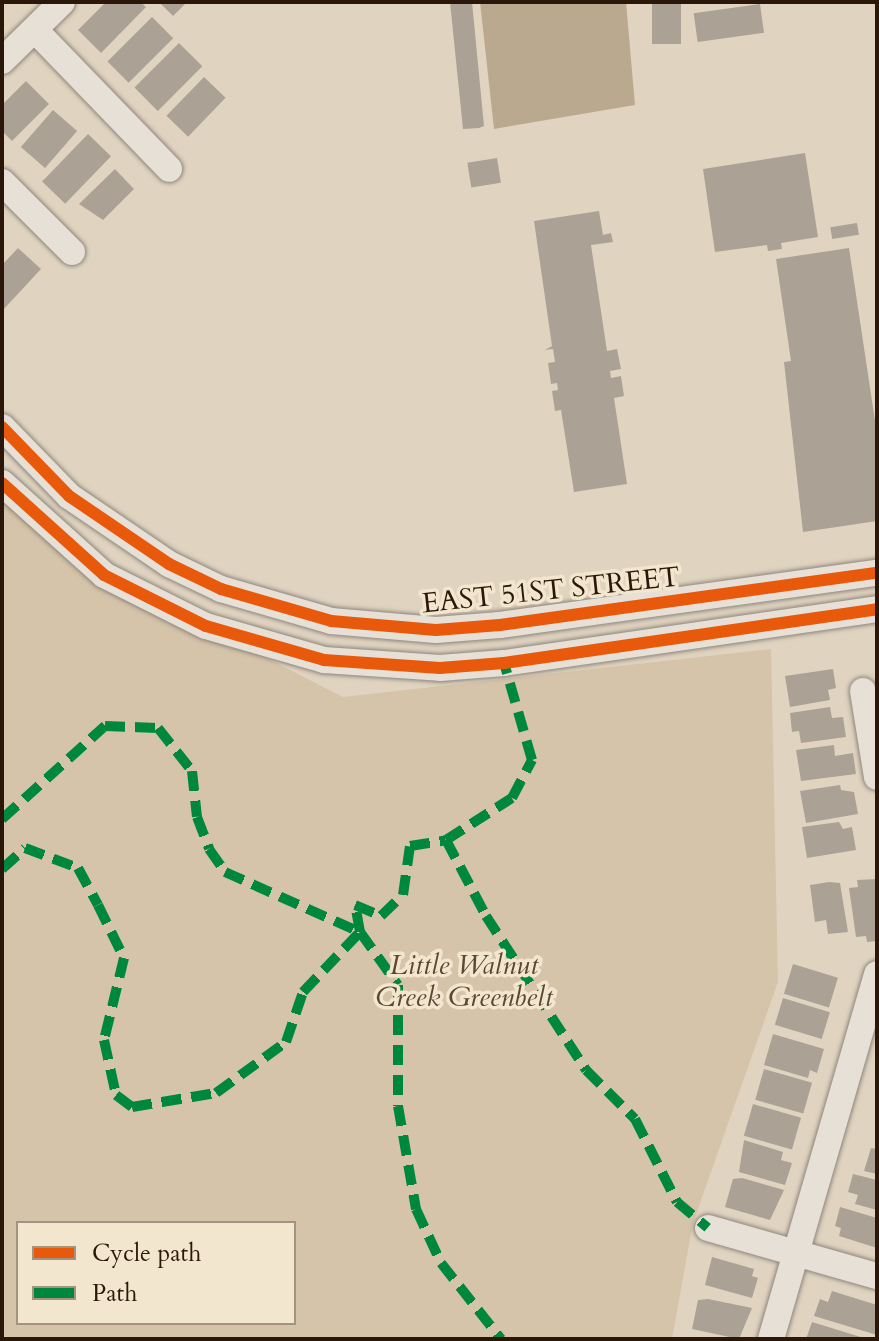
<!DOCTYPE html>
<style>
body{margin:0}
#map{position:relative;width:879px;height:1341px;overflow:hidden;background:#e0d4c1;font-family:Cardo,serif}
div>[style]{position:absolute}
.green>*{inset:0;background:#d5c4aa}
.water>*{inset:0;background:#bba98f}
.building>*{inset:0;background:#aba295;transform-origin:0 0}
.roads{filter:drop-shadow(0 0 2px #90867b) drop-shadow(0 0 2px #90867b)}
.minor>*{height:26px;margin:-13px;padding:0 13px;transform-origin:13px;border-radius:13px;background:#e6e0d6}
.quiet>*{height:10px;margin-top:-5px;transform-origin:0;background:repeating-linear-gradient(90deg,#00873e 0 20px,transparent 0 30px)}
.cycleway>*{height:12px;margin:-6px;padding:0 6px;transform-origin:6px;border-radius:6px;background:#e8590c}
span{translate:-50% -50%;white-space:nowrap;text-align:center;line-height:1.15;-webkit-text-stroke:7px #f3e6ce;paint-order:stroke}
.street-label{font-size:28px;color:#2a170a}
.park-label{font-size:28px;color:#5b4734;font-style:italic}
.frame{position:absolute;inset:0;border:4px solid #2a170a;pointer-events:none}
.legend{position:absolute;left:16px;top:1221px;width:280px;height:104px;box-sizing:border-box;background:#f3e6ce;border:2px solid #a39380;margin:0;padding:10px 14px;list-style:none;font-size:24px;color:#2a170a}
.legend li{display:flex;align-items:center;gap:16px;height:40px}
.legend b{width:40px;border:2px solid #a39380}
</style>
<div id="map">
<div class="green">
<i style="clip-path:polygon(evenodd,2px 485px,104px 575px,343px 697px,771px 649px,778px 982px,693px 1223px,672px 1339px,2px 1339px,2px 485px,18px 1223px,294px 1223px,294px 1323px,18px 1323px,18px 1223px)"></i>
</div>
<div class="water">
<i style="clip-path:polygon(480px 2px,626px 2px,635px 105px,494px 129px)"></i>
</div>
<div class="building">
<i style="clip-path:polygon(106px 2px,140px 2px,146px 7px,101px 53px,78px 30px)"></i>
<i style="clip-path:polygon(159px 2px,187px 2px,173px 16px)"></i>
<i style="clip-path:polygon(450px 2px,472px 2px,484px 126px,479px 128px,463px 129px)"></i>
<i style="left:652px;top:2px;width:29px;height:42px"></i>
<i style="left:760px;top:4px;width:29px;height:67px;rotate:82deg"></i>
<i style="left:152px;top:17px;width:30px;height:63px;rotate:45deg"></i>
<i style="left:179px;top:43px;width:33px;height:63px;rotate:45deg"></i>
<i style="left:204px;top:77px;width:30px;height:54px;rotate:44deg"></i>
<i style="clip-path:polygon(26px 81px,49px 104px,12px 141px,2px 131px,2px 105px)"></i>
<i style="left:53px;top:110px;width:32px;height:49px;rotate:41deg"></i>
<i style="left:88px;top:134px;width:32px;height:66px;rotate:44deg"></i>
<i style="clip-path:polygon(805px 153px,818px 237px,781px 243px,782px 249px,768px 251px,767px 245px,715px 252px,703px 169px)"></i>
<i style="left:497px;top:158px;width:25px;height:30px;rotate:81deg"></i>
<i style="clip-path:polygon(115px 169px,134px 189px,103px 220px,79px 204px)"></i>
<i style="clip-path:polygon(599px 211px,603px 235px,611px 233px,613px 242px,591px 245px,607px 351px,617px 349px,621px 369px,610px 371px,611px 378px,621px 376px,624px 396px,614px 398px,627px 484px,574px 492px,561px 410px,555px 411px,552px 391px,558px 390px,557px 383px,551px 384px,548px 363px,555px 362px,553px 349px,545px 350px,552px 346px,534px 221px)"></i>
<i style="left:857px;top:223px;width:12px;height:27px;rotate:81deg"></i>
<i style="clip-path:polygon(18px 248px,41px 269px,2px 311px,2px 265px)"></i>
<i style="clip-path:polygon(849px 248px,877px 434px,877px 521px,803px 532px,784px 362px,791px 361px,776px 259px)"></i>
<i style="clip-path:polygon(833px 669px,836px 688px,828px 690px,830px 700px,790px 707px,785px 676px)"></i>
<i style="clip-path:polygon(830px 707px,832px 718px,843px 717px,846px 737px,801px 743px,799px 731px,792px 732px,790px 713px)"></i>
<i style="clip-path:polygon(834px 745px,835px 756px,853px 753px,856px 774px,801px 781px,796px 750px)"></i>
<i style="clip-path:polygon(840px 785px,841px 790px,854px 792px,858px 814px,806px 823px,800px 791px)"></i>
<i style="clip-path:polygon(839px 822px,843px 829px,852px 827px,856px 850px,807px 858px,802px 827px)"></i>
<i style="clip-path:polygon(877px 879px,877px 941px,867px 942px,866px 936px,856px 937px,849px 888px,858px 887px,857px 880px)"></i>
<i style="clip-path:polygon(829px 882px,840px 883px,848px 932px,828px 934px,826px 920px,815px 922px,810px 885px)"></i>
<i style="left:793px;top:964px;width:47px;height:31px;rotate:17deg"></i>
<i style="left:783px;top:998px;width:49px;height:28px;rotate:17deg"></i>
<i style="clip-path:polygon(773px 1034px,824px 1049px,817px 1073px,810px 1070px,808px 1078px,764px 1065px)"></i>
<i style="left:764px;top:1069px;width:50px;height:32px;rotate:16deg"></i>
<i style="left:753px;top:1104px;width:50px;height:33px;rotate:16deg"></i>
<i style="clip-path:polygon(744px 1140px,783px 1152px,781px 1160px,792px 1163px,785px 1185px,739px 1172px)"></i>
<i style="clip-path:polygon(871px 1148px,877px 1149px,877px 1174px,864px 1171px)"></i>
<i style="clip-path:polygon(853px 1174px,877px 1180px,877px 1210px,855px 1204px,858px 1195px,848px 1192px)"></i>
<i style="clip-path:polygon(742px 1178px,784px 1190px,770px 1220px,725px 1207px,733px 1179px)"></i>
<i style="clip-path:polygon(840px 1207px,877px 1218px,877px 1248px,839px 1236px,841px 1228px,835px 1226px)"></i>
<i style="clip-path:polygon(712px 1257px,754px 1269px,752px 1276px,758px 1278px,752px 1298px,705px 1285px)"></i>
<i style="clip-path:polygon(832px 1291px,877px 1305px,877px 1335px,814px 1316px,820px 1299px,828px 1302px)"></i>
<i style="clip-path:polygon(708px 1299px,752px 1308px,739px 1339px,692px 1329px,698px 1300px)"></i>
<i style="clip-path:polygon(812px 1322px,864px 1338px,864px 1339px,806px 1339px)"></i>
</div>
<div class="roads">
<div class="minor">
<i style="left:35px;top:30px;width:193px;rotate:46deg"></i>
<i style="left:2px;top:61px;width:84px;rotate:-44.5deg"></i>
<i style="left:2px;top:182px;width:99px;rotate:45deg"></i>
<i style="left:2px;top:427px;width:96px;rotate:45.8deg"></i>
<i style="left:69px;top:496px;width:121px;rotate:34.2deg"></i>
<i style="left:169px;top:564px;width:58px;rotate:25.7deg"></i>
<i style="left:221px;top:589px;width:115px;rotate:16.2deg"></i>
<i style="left:331px;top:621px;width:105px;rotate:4.9deg"></i>
<i style="left:436px;top:630px;width:64px;rotate:-4.5deg"></i>
<i style="left:500px;top:625px;width:381px;rotate:-7.9deg"></i>
<i style="left:2px;top:483px;width:137px;rotate:42deg"></i>
<i style="left:104px;top:575px;width:114px;rotate:26.6deg"></i>
<i style="left:206px;top:626px;width:123px;rotate:16.1deg"></i>
<i style="left:324px;top:660px;width:116px;rotate:3.9deg"></i>
<i style="left:440px;top:668px;width:64px;rotate:-4.5deg"></i>
<i style="left:504px;top:663px;width:377px;rotate:-8.2deg"></i>
<i style="left:863px;top:691px;width:87px;rotate:80.8deg"></i>
<i style="left:708px;top:1228px;width:176px;rotate:15.9deg"></i>
<i style="left:771px;top:1339px;width:380px;rotate:-73.8deg"></i>
</div>
</div>
<div class="quiet">
<i style="left:2px;top:819px;width:139px;rotate:-42.1deg"></i>
<i style="left:105px;top:726px;width:53px;rotate:2.2deg"></i>
<i style="left:158px;top:728px;width:55px;rotate:51.7deg"></i>
<i style="left:192px;top:771px;width:46px;rotate:83.8deg"></i>
<i style="left:197px;top:817px;width:34px;rotate:69deg"></i>
<i style="left:209px;top:849px;width:28px;rotate:55deg"></i>
<i style="left:225px;top:872px;width:148px;rotate:24deg"></i>
<i style="left:360px;top:932px;width:65px;rotate:54.4deg"></i>
<i style="left:398px;top:985px;width:121px;rotate:90deg"></i>
<i style="left:398px;top:1106px;width:105px;rotate:80.1deg"></i>
<i style="left:416px;top:1209px;width:60px;rotate:65.2deg"></i>
<i style="left:441px;top:1263px;width:97px;rotate:51.7deg"></i>
<i style="left:446px;top:840px;width:86px;rotate:62.2deg"></i>
<i style="left:486px;top:916px;width:184px;rotate:57deg"></i>
<i style="left:586px;top:1070px;width:69px;rotate:45deg"></i>
<i style="left:635px;top:1119px;width:93px;rotate:63.2deg"></i>
<i style="left:677px;top:1202px;width:40px;rotate:40deg"></i>
<i style="left:2px;top:869px;width:31px;rotate:-42deg"></i>
<i style="left:25px;top:848px;width:57px;rotate:20.7deg"></i>
<i style="left:78px;top:868px;width:42px;rotate:61.6deg"></i>
<i style="left:98px;top:905px;width:59px;rotate:63.9deg"></i>
<i style="left:124px;top:958px;width:84px;rotate:103.7deg"></i>
<i style="left:104px;top:1040px;width:56px;rotate:77.7deg"></i>
<i style="left:116px;top:1095px;width:20px;rotate:37deg"></i>
<i style="left:132px;top:1107px;width:85px;rotate:-9.5deg"></i>
<i style="left:216px;top:1093px;width:87px;rotate:-36.1deg"></i>
<i style="left:286px;top:1042px;width:53px;rotate:-71.2deg"></i>
<i style="left:303px;top:992px;width:83px;rotate:-46.5deg"></i>
<i style="left:360px;top:932px;width:27px;rotate:-100deg"></i>
<i style="left:355px;top:905px;width:28px;rotate:23deg"></i>
<i style="left:381px;top:916px;width:30px;rotate:-44deg"></i>
<i style="left:403px;top:895px;width:49px;rotate:-81.9deg"></i>
<i style="left:410px;top:846px;width:36px;rotate:-9deg"></i>
<i style="left:446px;top:840px;width:78px;rotate:-32.5deg"></i>
<i style="left:512px;top:798px;width:43px;rotate:-62.2deg"></i>
<i style="left:532px;top:760px;width:101px;rotate:-106.1deg"></i>
</div>
<div class="cycleway">
<i style="left:2px;top:427px;width:96px;rotate:45.8deg"></i>
<i style="left:69px;top:496px;width:121px;rotate:34.2deg"></i>
<i style="left:169px;top:564px;width:58px;rotate:25.7deg"></i>
<i style="left:221px;top:589px;width:115px;rotate:16.2deg"></i>
<i style="left:331px;top:621px;width:105px;rotate:4.9deg"></i>
<i style="left:436px;top:630px;width:64px;rotate:-4.5deg"></i>
<i style="left:500px;top:625px;width:381px;rotate:-7.9deg"></i>
<i style="left:2px;top:483px;width:137px;rotate:42deg"></i>
<i style="left:104px;top:575px;width:114px;rotate:26.6deg"></i>
<i style="left:206px;top:626px;width:123px;rotate:16.1deg"></i>
<i style="left:324px;top:660px;width:116px;rotate:3.9deg"></i>
<i style="left:440px;top:668px;width:64px;rotate:-4.5deg"></i>
<i style="left:504px;top:663px;width:377px;rotate:-8.2deg"></i>
</div>
<div class="street-label">
<span style="left:551px;top:590px;rotate:-6deg">EAST 51ST STREET</span>
</div>
<div class="park-label">
<span style="left:464px;top:981px">Little Walnut<br>Creek Greenbelt</span>
</div>
<div class="frame"></div>
<ul class="legend">
<li><b style="height:10px;background:#e8590c"></b>Cycle path</li>
<li><b style="height:10px;background:#00873e"></b>Path</li>
</ul>
</div>
